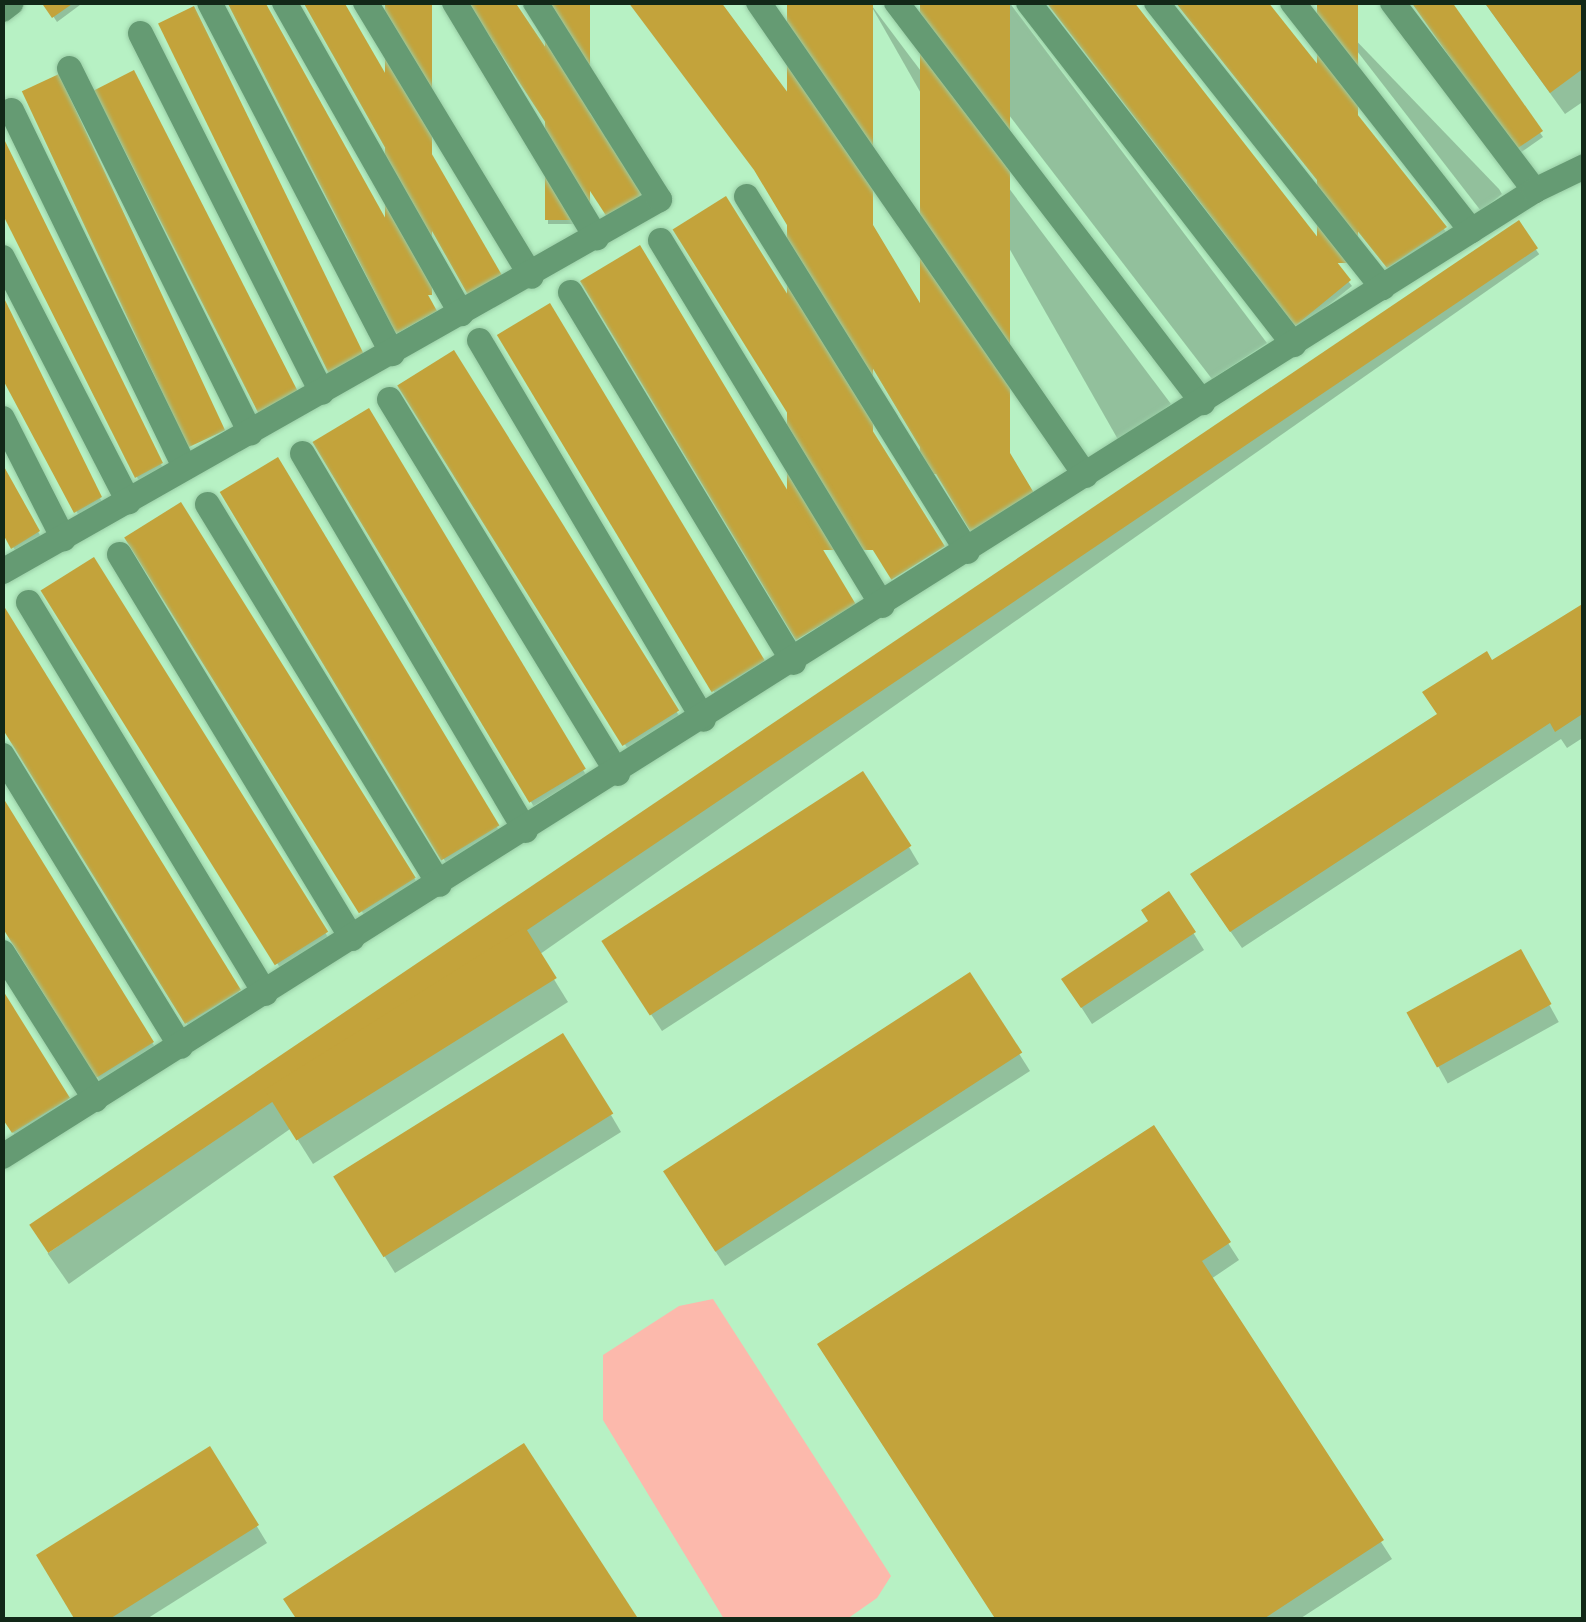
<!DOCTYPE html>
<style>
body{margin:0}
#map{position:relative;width:1586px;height:1622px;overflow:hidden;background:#b7f1c4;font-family:"Exo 2",sans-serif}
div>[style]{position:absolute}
.green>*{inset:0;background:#fcb9ac}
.shadow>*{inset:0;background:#0003;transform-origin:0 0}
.building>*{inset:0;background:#c3a33b;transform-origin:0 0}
.roads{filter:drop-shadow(0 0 2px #99cda5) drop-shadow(0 0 2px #99cda5)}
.minor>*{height:25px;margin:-12.5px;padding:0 12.5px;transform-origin:12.5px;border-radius:12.5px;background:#659b73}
span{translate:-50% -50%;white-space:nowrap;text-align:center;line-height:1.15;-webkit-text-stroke:9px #b7f1c4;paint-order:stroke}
.frame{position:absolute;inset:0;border:5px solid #122818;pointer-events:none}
</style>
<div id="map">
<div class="green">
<i style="clip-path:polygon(713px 1299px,891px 1576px,877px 1598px,847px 1619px,724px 1619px,603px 1420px,603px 1355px,679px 1306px)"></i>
</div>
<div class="shadow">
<i style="clip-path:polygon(44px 2px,84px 2px,57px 22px)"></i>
<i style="left:548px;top:2px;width:39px;height:222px"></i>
<i style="clip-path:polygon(869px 2px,1171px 404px,1120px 443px)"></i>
<i style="clip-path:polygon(922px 2px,1009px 2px,1267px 343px,1212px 379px)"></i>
<i style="clip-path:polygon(1048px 2px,1130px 2px,1352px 286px,1299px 329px)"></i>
<i style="clip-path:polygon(1177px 2px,1264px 2px,1447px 233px,1391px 271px)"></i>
<i style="clip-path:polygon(1319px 2px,1499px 189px,1502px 194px,1481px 211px)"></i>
<i style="clip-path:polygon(1449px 2px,1543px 137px,1520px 153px)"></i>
<i style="clip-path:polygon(1484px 2px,1584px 2px,1584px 101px,1565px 114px)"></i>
<i style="clip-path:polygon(2px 140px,163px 468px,139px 481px,2px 207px)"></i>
<i style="left:1518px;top:224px;width:37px;height:1795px;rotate:55deg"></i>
<i style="clip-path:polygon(2px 303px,102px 502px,79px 516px,2px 365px)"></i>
<i style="left:550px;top:306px;width:419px;height:58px;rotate:59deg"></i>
<i style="left:453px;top:354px;width:427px;height:61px;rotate:58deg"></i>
<i style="left:368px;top:412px;width:423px;height:61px;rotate:59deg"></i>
<i style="left:277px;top:461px;width:432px;height:62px;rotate:59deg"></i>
<i style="clip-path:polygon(2px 464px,41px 537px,16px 552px,2px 527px)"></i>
<i style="left:181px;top:505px;width:446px;height:62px;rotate:58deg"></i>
<i style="left:93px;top:561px;width:444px;height:57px;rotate:58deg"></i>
<i style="clip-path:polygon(1584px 606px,1584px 737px,1567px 748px,1561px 739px,1242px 948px,1203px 892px,1439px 715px,1492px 663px)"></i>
<i style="clip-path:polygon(3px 609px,241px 995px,189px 1027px,2px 724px)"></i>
<i style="clip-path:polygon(2px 801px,155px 1047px,100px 1081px,2px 923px)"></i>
<i style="clip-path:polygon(909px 847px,919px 864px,662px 1031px,614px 958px)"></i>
<i style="clip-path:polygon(1169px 894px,1204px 950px,1092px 1024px,1074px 996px,1151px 922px)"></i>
<i style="clip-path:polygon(524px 931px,568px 1002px,313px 1164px,282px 1115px)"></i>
<i style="left:1520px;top:952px;width:80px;height:127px;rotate:61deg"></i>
<i style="clip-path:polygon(970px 976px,1030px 1071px,725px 1266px,674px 1187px)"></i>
<i style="clip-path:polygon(2px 993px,70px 1103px,16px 1137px,2px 1114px)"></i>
<i style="clip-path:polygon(611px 1115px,621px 1132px,395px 1273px,336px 1178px)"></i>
<i style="clip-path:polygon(1154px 1128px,1239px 1260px,1211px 1279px,1392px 1559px,1298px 1620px,998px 1620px)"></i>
<i style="clip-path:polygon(210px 1449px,267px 1543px,145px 1620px,78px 1620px)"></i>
</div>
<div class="building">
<i style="clip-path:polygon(41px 2px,75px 2px,52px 18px)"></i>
<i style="clip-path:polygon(227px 2px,265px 2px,437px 311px,396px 334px)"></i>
<i style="clip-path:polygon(303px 2px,344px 2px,503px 277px,468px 295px)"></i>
<i style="left:385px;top:2px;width:47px;height:293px"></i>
<i style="clip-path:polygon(467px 2px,515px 2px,645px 195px,607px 217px)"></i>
<i style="left:545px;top:2px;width:45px;height:218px"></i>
<i style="clip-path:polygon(628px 2px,721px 2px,819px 135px,1034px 493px,972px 534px,754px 170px)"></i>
<i style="left:787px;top:2px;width:86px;height:548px"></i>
<i style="left:920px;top:2px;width:90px;height:472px"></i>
<i style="clip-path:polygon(1046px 2px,1134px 2px,1351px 280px,1295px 326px)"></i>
<i style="clip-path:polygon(1175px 2px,1268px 2px,1447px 227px,1387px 268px)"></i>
<i style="left:1317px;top:2px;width:41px;height:261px"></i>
<i style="clip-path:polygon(1411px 2px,1452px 2px,1543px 131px,1515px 150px)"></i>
<i style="clip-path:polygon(1484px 2px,1584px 2px,1584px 68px,1550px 93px)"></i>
<i style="left:194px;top:6px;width:390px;height:40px;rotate:64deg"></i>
<i style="left:134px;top:70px;width:364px;height:45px;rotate:63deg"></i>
<i style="left:59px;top:74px;width:393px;height:41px;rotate:65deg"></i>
<i style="clip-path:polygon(2px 135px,163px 463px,135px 478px,2px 213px)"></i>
<i style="left:726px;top:196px;width:413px;height:63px;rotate:58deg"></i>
<i style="left:1519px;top:220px;width:34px;height:1797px;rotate:56deg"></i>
<i style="left:640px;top:245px;width:419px;height:70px;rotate:59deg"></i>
<i style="clip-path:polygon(2px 294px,102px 497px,74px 513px,2px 378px)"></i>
<i style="left:550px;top:303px;width:417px;height:62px;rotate:59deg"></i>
<i style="left:454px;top:350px;width:425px;height:67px;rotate:58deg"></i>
<i style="left:369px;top:408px;width:421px;height:66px;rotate:59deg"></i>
<i style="left:278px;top:457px;width:430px;height:68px;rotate:59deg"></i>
<i style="clip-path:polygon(2px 463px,40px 531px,11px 549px,2px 532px)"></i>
<i style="left:181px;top:502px;width:443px;height:67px;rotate:58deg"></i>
<i style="left:94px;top:557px;width:442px;height:63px;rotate:58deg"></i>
<i style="clip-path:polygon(2px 603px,241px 990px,185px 1024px,2px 728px)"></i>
<i style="clip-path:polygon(1584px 603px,1584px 713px,1555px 732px,1550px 723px,1230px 932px,1190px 874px,1437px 714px,1422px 692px,1487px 651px,1492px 660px)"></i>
<i style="left:863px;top:771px;width:89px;height:312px;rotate:57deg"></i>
<i style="clip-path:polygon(2px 796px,154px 1042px,96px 1078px,2px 927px)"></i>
<i style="clip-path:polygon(1169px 891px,1196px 932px,1081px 1008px,1061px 979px,1148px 921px,1141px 910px)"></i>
<i style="left:525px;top:927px;width:60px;height:307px;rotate:58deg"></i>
<i style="left:1521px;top:949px;width:63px;height:131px;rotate:61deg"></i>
<i style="left:970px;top:972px;width:96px;height:366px;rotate:57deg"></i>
<i style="clip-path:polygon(2px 989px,70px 1098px,12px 1133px,2px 1118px)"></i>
<i style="left:563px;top:1033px;width:95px;height:271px;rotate:58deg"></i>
<i style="clip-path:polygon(1154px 1125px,1231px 1242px,1202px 1261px,1384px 1540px,1262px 1620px,996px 1620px,817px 1344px)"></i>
<i style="clip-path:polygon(524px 1443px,639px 1620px,297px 1620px,283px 1599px)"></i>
<i style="clip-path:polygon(210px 1446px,259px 1525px,108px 1620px,75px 1620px,36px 1555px)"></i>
</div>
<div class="roads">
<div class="minor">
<i style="left:209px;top:2px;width:396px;rotate:62.5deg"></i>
<i style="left:284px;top:2px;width:358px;rotate:60.4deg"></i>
<i style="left:365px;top:2px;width:320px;rotate:58.8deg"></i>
<i style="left:454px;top:2px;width:275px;rotate:58.9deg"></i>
<i style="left:758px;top:2px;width:575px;rotate:55.34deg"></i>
<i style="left:896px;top:2px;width:504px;rotate:52.58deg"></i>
<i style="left:1028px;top:2px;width:433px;rotate:52.2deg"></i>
<i style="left:1156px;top:2px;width:364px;rotate:51.6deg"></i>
<i style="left:1292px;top:2px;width:290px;rotate:51.9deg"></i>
<i style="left:1392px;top:2px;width:236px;rotate:52.9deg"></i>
<i style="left:2px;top:9px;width:11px;rotate:-38deg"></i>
<i style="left:140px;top:33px;width:402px;rotate:63.2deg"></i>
<i style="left:69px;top:68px;width:407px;rotate:63.6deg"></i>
<i style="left:11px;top:110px;width:397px;rotate:64.1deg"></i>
<i style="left:746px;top:196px;width:418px;rotate:58.1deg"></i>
<i style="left:660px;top:240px;width:427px;rotate:58.7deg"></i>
<i style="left:2px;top:257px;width:275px;rotate:62.7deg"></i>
<i style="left:570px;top:292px;width:432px;rotate:58.9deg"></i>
<i style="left:479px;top:340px;width:440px;rotate:59.4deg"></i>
<i style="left:389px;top:399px;width:438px;rotate:58.6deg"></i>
<i style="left:2px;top:418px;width:135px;rotate:63.1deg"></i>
<i style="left:302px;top:453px;width:438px;rotate:59.4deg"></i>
<i style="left:207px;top:504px;width:445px;rotate:58.6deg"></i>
<i style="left:119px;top:554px;width:449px;rotate:58.8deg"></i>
<i style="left:2px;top:571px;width:755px;rotate:-29.52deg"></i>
<i style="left:659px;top:199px;width:233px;rotate:-122.2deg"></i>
<i style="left:28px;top:602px;width:457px;rotate:58.8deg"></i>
<i style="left:2px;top:755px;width:341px;rotate:58.5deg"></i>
<i style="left:2px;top:952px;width:174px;rotate:57.7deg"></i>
<i style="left:2px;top:1156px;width:1811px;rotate:-32.23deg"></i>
<i style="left:1534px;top:190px;width:55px;rotate:-25.6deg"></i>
</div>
</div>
<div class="frame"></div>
</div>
